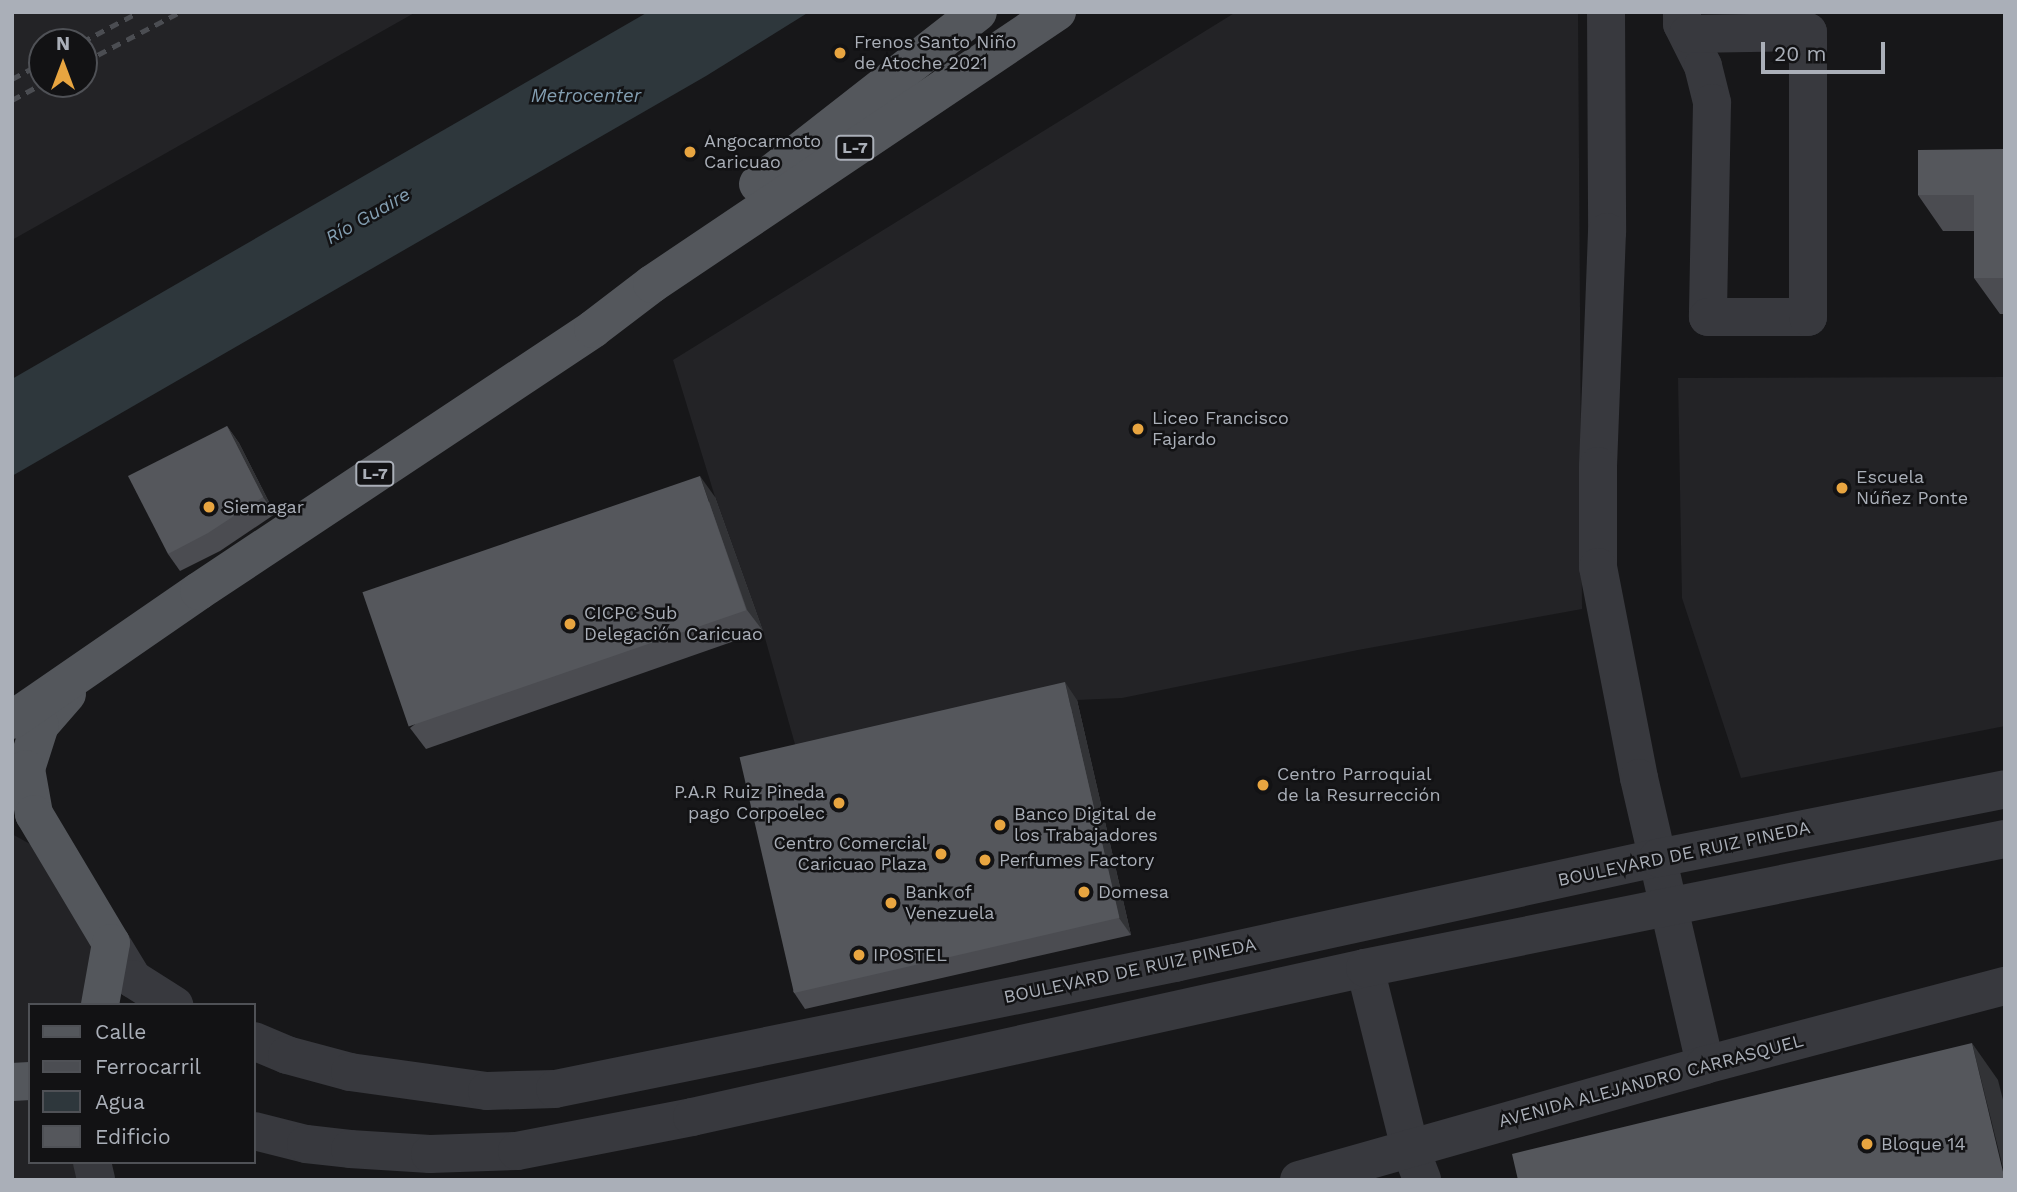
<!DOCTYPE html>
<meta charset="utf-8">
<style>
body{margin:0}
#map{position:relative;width:2017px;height:1192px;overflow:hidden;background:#171719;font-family:"Work Sans",sans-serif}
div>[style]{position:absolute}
.built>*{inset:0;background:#232326}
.water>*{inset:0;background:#2e373c}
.minor>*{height:38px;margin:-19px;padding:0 19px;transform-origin:19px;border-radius:19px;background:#38393e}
.major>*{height:38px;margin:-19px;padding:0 19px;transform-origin:19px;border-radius:19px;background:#54575c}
.rail>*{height:5px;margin-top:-2.5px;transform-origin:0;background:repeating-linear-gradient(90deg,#4b4d52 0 9px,transparent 0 16px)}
.wall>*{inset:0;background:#4b4c51}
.shaded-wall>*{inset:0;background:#323336}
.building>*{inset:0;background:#55575c;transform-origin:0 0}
.dots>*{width:19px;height:19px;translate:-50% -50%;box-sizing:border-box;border:4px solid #121214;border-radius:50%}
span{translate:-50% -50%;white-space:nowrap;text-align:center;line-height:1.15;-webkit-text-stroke:5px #121214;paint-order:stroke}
.shield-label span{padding:2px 5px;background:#121214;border:2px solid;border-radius:5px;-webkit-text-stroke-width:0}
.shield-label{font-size:16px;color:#aaafb8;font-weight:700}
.poi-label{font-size:18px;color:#aaafb8}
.left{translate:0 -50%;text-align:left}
.right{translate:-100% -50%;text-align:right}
.street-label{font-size:18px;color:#aaafb8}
.water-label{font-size:19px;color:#839eb1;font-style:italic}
.frame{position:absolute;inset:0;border:14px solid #aaafb8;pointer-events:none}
.legend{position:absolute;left:28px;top:1003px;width:228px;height:161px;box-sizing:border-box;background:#121214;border:2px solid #4f5156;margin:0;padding:9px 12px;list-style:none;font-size:21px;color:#aaafb8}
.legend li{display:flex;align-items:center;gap:14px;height:35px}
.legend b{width:35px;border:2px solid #4f5156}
.north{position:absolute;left:28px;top:28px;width:70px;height:70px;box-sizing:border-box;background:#121214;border:2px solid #4f5156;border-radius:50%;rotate:0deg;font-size:19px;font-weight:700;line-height:28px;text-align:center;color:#aaafb8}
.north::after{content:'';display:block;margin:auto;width:24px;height:32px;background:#e8a540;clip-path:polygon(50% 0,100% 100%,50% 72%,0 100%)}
.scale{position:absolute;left:1761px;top:42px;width:124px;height:32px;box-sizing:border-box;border:4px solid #aaafb8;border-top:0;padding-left:9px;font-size:21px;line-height:24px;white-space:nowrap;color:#aaafb8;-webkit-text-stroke:5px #121214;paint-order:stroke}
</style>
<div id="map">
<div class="built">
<i style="clip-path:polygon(evenodd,12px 12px,416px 12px,12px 240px,12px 12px,42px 42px,84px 42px,84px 84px,42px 84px,42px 42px)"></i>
<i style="clip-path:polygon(1236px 12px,1578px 12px,1582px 609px,1358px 650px,1122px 698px,1077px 700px,800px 762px,763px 631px,715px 497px,673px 360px)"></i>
<i style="clip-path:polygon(2005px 377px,2005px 726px,1741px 778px,1682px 598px,1678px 378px)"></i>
<i style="clip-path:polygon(12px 834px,59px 860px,86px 901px,100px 1005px,30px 1005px,30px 1162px,92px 1162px,96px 1180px,12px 1180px)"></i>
</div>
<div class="water">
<i style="clip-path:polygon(648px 12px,809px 12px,706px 76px,12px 476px,12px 379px)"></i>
</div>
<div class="minor">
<i style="left:1606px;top:12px;width:220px;rotate:89.7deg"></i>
<i style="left:1607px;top:232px;width:234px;rotate:92.2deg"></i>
<i style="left:1598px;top:466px;width:101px;rotate:90deg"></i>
<i style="left:1598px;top:567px;width:215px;rotate:79deg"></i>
<i style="left:1639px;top:778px;width:294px;rotate:77deg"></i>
<i style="left:1682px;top:12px;width:12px;rotate:90deg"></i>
<i style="left:1682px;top:24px;width:47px;rotate:63.4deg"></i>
<i style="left:1703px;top:66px;width:38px;rotate:76deg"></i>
<i style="left:1712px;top:103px;width:214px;rotate:91.1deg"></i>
<i style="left:1708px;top:317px;width:100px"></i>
<i style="left:1808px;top:317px;width:285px;rotate:-90deg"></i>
<i style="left:1808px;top:32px;width:120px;rotate:179deg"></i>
<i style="left:111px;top:943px;width:42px;rotate:58.6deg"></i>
<i style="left:133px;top:979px;width:49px;rotate:32.4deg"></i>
<i style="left:1365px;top:968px;width:186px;rotate:76deg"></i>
<i style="left:1410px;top:1148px;width:34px;rotate:69deg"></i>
<i style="left:254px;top:1041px;width:36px;rotate:23deg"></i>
<i style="left:287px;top:1055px;width:65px;rotate:15.1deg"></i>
<i style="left:350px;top:1072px;width:138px;rotate:7.9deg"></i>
<i style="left:487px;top:1091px;width:68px;rotate:-1.7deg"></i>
<i style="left:555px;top:1089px;width:633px;rotate:-11.49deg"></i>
<i style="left:1175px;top:963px;width:494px;rotate:-12.3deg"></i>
<i style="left:1658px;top:858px;width:354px;rotate:-11.2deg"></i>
<i style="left:254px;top:1131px;width:54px;rotate:14deg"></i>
<i style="left:306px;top:1144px;width:44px;rotate:6.5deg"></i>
<i style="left:350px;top:1149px;width:80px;rotate:3.6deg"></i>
<i style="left:430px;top:1154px;width:87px;rotate:-2deg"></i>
<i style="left:517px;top:1151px;width:178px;rotate:-11deg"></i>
<i style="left:692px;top:1117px;width:689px;rotate:-12.48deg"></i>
<i style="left:1365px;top:968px;width:653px;rotate:-11.4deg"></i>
<i style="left:92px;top:1162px;width:18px;rotate:77deg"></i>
<i style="left:1299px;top:1180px;width:422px;rotate:-15.8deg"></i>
<i style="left:1705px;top:1065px;width:310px;rotate:-14.8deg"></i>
</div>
<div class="major">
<i style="left:758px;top:184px;width:279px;rotate:-38deg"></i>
<i style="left:67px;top:694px;width:41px;rotate:131.1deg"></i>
<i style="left:40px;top:725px;width:46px;rotate:107.7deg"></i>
<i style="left:26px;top:769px;width:46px;rotate:79.9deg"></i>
<i style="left:34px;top:814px;width:150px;rotate:59.2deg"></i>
<i style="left:111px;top:943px;width:63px;rotate:100.1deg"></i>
<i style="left:12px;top:720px;width:227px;rotate:-34.6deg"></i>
<i style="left:199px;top:591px;width:473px;rotate:-33.6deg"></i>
<i style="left:593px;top:329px;width:74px;rotate:-37.3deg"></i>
<i style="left:652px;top:284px;width:488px;rotate:-33.9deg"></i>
<i style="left:12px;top:1082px;width:18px;rotate:-3deg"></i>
</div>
<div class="rail">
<i style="left:82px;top:42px;width:64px;rotate:-27.8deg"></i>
<i style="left:84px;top:62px;width:108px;rotate:-27.5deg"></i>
<i style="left:12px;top:79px;width:34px;rotate:-28deg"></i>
<i style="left:12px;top:100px;width:34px;rotate:-28deg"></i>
</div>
<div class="wall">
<i style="clip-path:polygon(2005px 149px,2005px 314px,2000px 314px,1974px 278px,1974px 231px,1943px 231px,1918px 195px)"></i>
<i style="clip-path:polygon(227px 426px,239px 443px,275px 514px,220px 551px,180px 571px,168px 554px)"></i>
<i style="clip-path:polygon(715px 497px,763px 631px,426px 749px,410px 728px)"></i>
<i style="clip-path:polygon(1077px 700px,1131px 935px,805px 1009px,793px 991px)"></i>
</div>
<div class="shaded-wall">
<i style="clip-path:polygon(227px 426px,239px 443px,275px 514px,263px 497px)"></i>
<i style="clip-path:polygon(700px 476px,715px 497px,763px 631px,747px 610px)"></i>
<i style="clip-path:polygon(1065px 682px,1077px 700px,1131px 935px,1119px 918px)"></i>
<i style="clip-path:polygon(1972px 1043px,1998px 1080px,2005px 1108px,2005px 1176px)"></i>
</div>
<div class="building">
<i style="clip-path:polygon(2005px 149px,2005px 278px,1974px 278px,1974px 195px,1918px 195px,1918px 150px)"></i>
<i style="clip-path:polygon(227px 426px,263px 497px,208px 533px,168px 554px,128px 476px)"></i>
<i style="left:700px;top:476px;width:142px;height:357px;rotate:71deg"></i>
<i style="left:1065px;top:682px;width:242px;height:334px;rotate:77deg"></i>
<i style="clip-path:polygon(1972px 1043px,2005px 1180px,1518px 1180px,1512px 1154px)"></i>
</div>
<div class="dots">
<i style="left:840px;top:53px;background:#e8a540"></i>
<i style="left:690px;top:152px;background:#e8a540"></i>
<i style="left:1138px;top:429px;background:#e8a540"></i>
<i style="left:1842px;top:488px;background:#e8a540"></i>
<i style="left:209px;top:507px;background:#e8a540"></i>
<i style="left:570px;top:624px;background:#e8a540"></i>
<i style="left:1263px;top:785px;background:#e8a540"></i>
<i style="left:839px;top:803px;background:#e8a540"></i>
<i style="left:1000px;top:825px;background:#e8a540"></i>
<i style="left:941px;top:854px;background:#e8a540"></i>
<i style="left:985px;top:860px;background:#e8a540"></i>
<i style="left:1084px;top:892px;background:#e8a540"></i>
<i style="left:891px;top:903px;background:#e8a540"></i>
<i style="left:859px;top:955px;background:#e8a540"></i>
<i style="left:1867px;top:1144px;background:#e8a540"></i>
</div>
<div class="shield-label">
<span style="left:855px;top:148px">L-7</span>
<span style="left:375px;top:474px">L-7</span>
</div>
<div class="poi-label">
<span class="left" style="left:854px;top:53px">Frenos Santo Niño<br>de Atoche 2021</span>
<span class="left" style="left:704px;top:152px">Angocarmoto<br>Caricuao</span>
<span class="left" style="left:1152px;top:429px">Liceo Francisco<br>Fajardo</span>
<span class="left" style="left:1856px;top:488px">Escuela<br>Núñez Ponte</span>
<span class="left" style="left:223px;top:507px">Siemagar</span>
<span class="left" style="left:584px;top:624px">CICPC Sub<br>Delegación Caricuao</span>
<span class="left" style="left:1277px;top:785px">Centro Parroquial<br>de la Resurrección</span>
<span class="right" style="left:825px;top:803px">P.A.R Ruiz Pineda<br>pago Corpoelec</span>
<span class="left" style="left:1014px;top:825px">Banco Digital de<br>los Trabajadores</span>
<span class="right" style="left:927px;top:854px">Centro Comercial<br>Caricuao Plaza</span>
<span class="left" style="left:999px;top:860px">Perfumes Factory</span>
<span class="left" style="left:1098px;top:892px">Domesa</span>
<span class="left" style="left:905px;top:903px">Bank of<br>Venezuela</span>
<span class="left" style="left:873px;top:955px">IPOSTEL</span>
<span class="left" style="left:1881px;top:1144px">Bloque 14</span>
</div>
<div class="street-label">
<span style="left:1684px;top:854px;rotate:-12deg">BOULEVARD DE RUIZ PINEDA</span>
<span style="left:1130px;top:971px;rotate:-12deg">BOULEVARD DE RUIZ PINEDA</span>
<span style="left:1651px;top:1081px;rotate:-15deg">AVENIDA ALEJANDRO CARRASQUEL</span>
</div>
<div class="water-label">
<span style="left:586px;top:96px">Metrocenter</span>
<span style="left:368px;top:216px;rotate:-30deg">Río Guaire</span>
</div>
<div class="frame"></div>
<ul class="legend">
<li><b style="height:9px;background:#54575c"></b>Calle</li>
<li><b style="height:9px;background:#4b4d52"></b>Ferrocarril</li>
<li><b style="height:19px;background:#2e373c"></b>Agua</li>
<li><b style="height:19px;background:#55575c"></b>Edificio</li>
</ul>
<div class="north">N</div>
<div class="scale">20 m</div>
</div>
